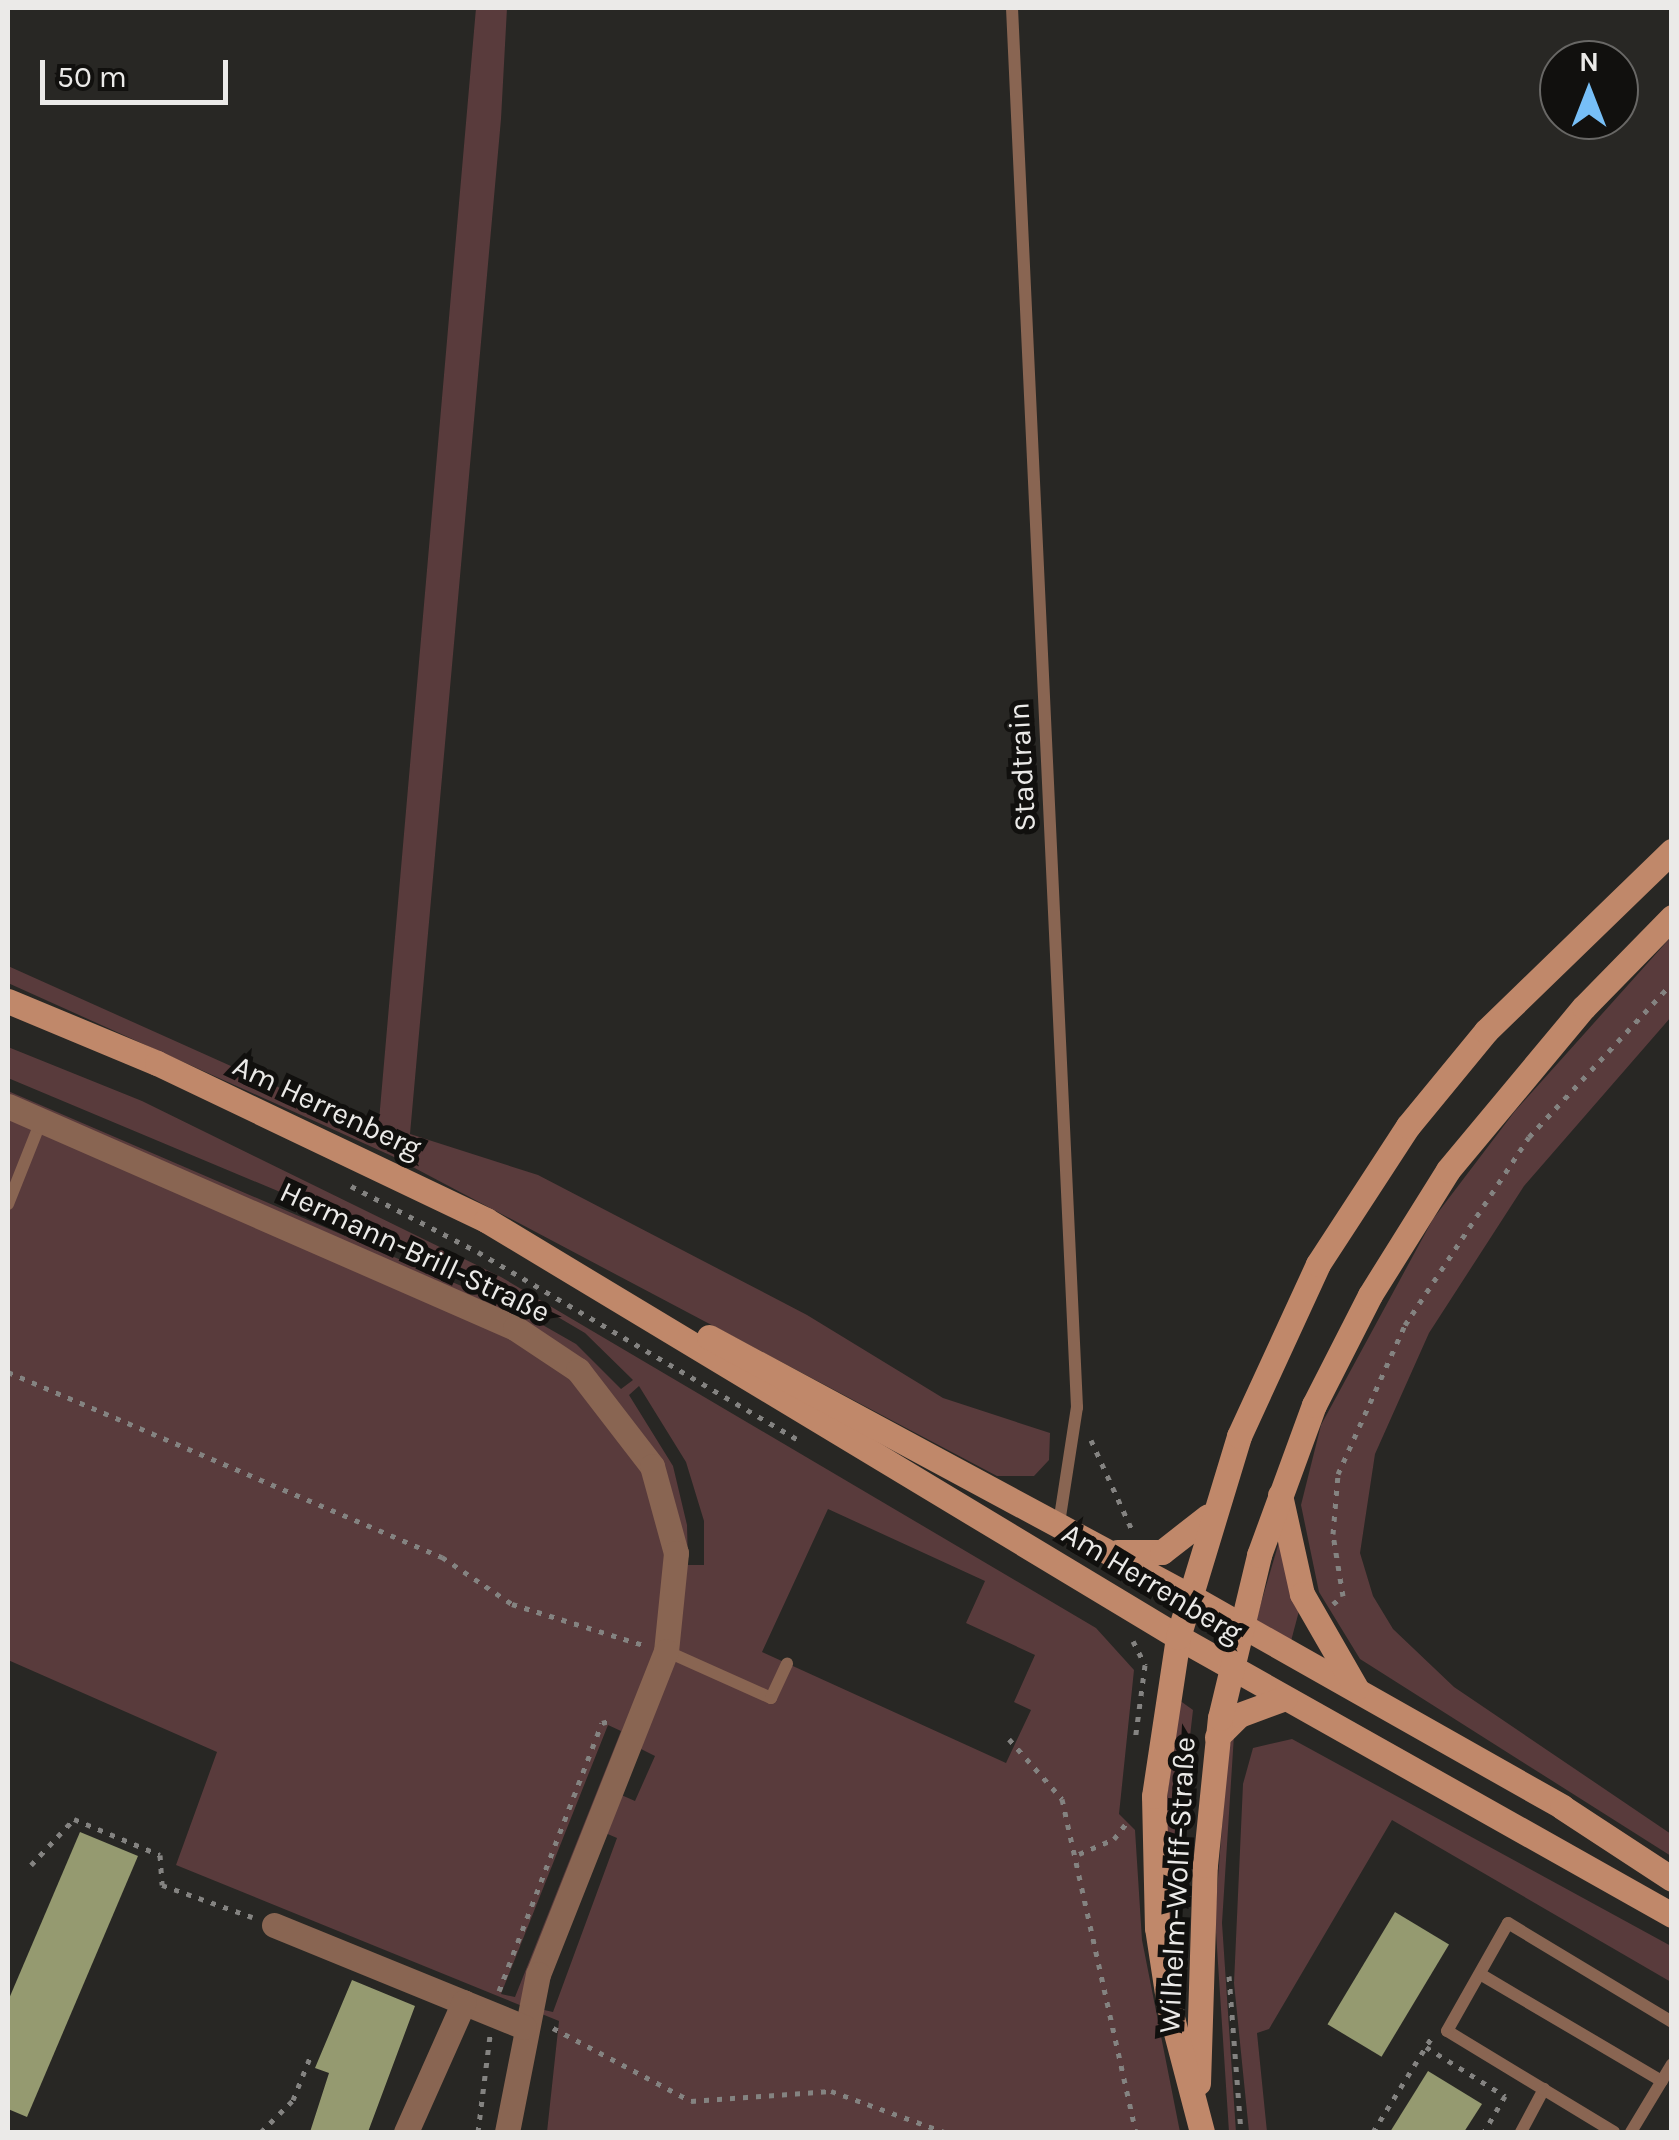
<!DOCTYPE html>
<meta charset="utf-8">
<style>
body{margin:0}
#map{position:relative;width:1679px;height:2140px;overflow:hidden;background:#282724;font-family:Karla,sans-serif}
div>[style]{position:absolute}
.green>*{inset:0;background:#593b3c}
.building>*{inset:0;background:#959a70;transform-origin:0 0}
.path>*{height:5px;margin-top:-2.5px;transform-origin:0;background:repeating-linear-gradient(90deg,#848381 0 5px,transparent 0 13px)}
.lane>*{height:12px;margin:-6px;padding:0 6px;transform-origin:6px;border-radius:6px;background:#896552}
.street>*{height:25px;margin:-12.5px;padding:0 12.5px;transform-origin:12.5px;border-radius:12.5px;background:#896552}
.secondary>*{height:25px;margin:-12.5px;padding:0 12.5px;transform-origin:12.5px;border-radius:12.5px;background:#c0886a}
span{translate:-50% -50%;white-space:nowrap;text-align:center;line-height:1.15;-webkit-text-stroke:10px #11100e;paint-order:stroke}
.street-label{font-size:30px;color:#ebeae8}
.frame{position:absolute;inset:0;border:10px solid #ebeae8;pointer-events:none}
.north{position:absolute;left:1539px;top:40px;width:100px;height:100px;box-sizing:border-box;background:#11100e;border:2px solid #686765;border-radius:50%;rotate:0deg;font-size:28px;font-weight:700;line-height:40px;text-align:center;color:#ebeae8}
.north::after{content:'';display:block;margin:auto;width:35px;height:45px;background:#77bff7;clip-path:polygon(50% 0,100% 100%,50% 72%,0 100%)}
.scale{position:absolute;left:40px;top:60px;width:188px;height:45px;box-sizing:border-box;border:5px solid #ebeae8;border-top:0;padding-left:12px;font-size:30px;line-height:35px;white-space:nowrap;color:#ebeae8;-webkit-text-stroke:8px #11100e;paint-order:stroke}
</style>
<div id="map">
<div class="green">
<i style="clip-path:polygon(476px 8px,507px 8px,501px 119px,410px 1134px,538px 1175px,807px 1315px,943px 1398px,1050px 1433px,1049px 1460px,1034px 1476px,997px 1476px,392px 1156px,8px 983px,8px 966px,378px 1132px)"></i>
<i style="clip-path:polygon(1671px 937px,1671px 1017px,1524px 1186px,1429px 1333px,1375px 1454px,1360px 1553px,1373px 1596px,1393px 1629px,1454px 1687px,1671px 1834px,1671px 1856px,1360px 1659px,1319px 1592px,1301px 1505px,1321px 1425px,1433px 1219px,1515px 1111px)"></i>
<i style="clip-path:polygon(evenodd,8px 1047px,142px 1101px,501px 1277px,1096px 1628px,1134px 1670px,1119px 1814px,1135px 1830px,1142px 1940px,1180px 2132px,547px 2132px,559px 2021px,176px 1865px,217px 1752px,8px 1660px,8px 1091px,487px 1297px,495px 1282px,8px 1078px,8px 1047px,512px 1290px,585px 1333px,633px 1380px,621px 1389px,576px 1344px,506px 1304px,512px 1290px,8px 1047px,639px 1386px,686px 1462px,704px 1521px,704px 1565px,688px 1565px,687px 1525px,673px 1466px,629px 1395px,639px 1386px,8px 1047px,828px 1509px,985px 1581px,966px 1623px,1035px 1655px,1014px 1702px,1031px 1710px,1006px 1763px,762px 1652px,828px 1509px,8px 1047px,608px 1725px,621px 1731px,515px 1997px,501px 1994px,608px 1725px,8px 1047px,639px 1748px,655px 1756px,635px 1801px,619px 1794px,639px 1748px,8px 1047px,603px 1832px,617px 1838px,553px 2012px,535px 2008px,603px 1832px)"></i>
<i style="clip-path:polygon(1279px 1542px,1299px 1611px,1291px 1641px,1256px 1620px)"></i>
<i style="clip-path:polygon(1179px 1700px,1193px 1710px,1180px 1824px,1178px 1988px,1167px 1937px,1166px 1806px)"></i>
<i style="clip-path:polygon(1234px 1735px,1222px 1923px,1236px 2132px,1229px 2132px,1215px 1917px,1228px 1749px)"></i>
<i style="clip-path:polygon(1292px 1739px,1671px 1946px,1671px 1982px,1392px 1820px,1269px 2029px,1257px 2033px,1267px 2132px,1249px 2132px,1234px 1983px,1243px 1784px,1253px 1748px)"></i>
</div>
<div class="building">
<i style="clip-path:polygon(80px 1832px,138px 1856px,27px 2117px,8px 2109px,8px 2001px)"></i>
<i style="left:1395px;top:1912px;width:63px;height:131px;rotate:31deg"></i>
<i style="clip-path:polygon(352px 1980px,415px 2006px,368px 2132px,310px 2132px,329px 2073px,315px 2068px)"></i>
<i style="clip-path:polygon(1428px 2071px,1482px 2104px,1464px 2132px,1390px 2132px)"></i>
</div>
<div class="path">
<i style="left:351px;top:1186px;width:143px;rotate:27.5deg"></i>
<i style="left:478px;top:1252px;width:371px;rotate:30.4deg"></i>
<i style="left:8px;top:1372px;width:472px;rotate:23.1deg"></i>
<i style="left:442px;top:1557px;width:84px;rotate:33.9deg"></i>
<i style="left:512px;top:1604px;width:138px;rotate:17.3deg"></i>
<i style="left:1091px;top:1440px;width:99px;rotate:65.5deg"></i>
<i style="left:1333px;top:1604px;width:13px;rotate:-39deg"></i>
<i style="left:1343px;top:1596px;width:63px;rotate:-99.2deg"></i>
<i style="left:1333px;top:1534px;width:60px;rotate:-85.2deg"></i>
<i style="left:1338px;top:1474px;width:163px;rotate:-65.8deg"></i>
<i style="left:1405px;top:1325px;width:225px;rotate:-56.6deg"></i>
<i style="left:1529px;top:1137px;width:210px;rotate:-47.1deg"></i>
<i style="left:1133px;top:1641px;width:27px;rotate:63deg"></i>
<i style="left:1145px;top:1665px;width:77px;rotate:97.5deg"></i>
<i style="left:1009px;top:1739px;width:80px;rotate:48.5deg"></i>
<i style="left:1062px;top:1799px;width:341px;rotate:77.5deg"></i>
<i style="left:1079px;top:1854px;width:38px;rotate:-23deg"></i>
<i style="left:1114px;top:1839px;width:23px;rotate:-52deg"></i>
<i style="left:31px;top:1865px;width:63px;rotate:-46.9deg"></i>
<i style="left:74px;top:1819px;width:93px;rotate:22.7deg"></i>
<i style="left:160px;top:1855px;width:30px;rotate:86deg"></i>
<i style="left:162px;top:1885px;width:96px;rotate:19.6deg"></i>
<i style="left:1229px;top:1976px;width:156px;rotate:85.6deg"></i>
<i style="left:499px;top:1991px;width:287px;rotate:-69deg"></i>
<i style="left:602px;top:1723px;width:11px;rotate:-15deg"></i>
<i style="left:553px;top:2028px;width:156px;rotate:27.9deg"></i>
<i style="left:691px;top:2101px;width:140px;rotate:-4.1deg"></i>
<i style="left:831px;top:2091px;width:120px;rotate:19.9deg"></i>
<i style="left:1426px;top:2047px;width:93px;rotate:31.8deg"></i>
<i style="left:1505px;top:2096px;width:42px;rotate:120.3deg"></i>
<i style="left:261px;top:2132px;width:45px;rotate:-45deg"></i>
<i style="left:293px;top:2100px;width:48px;rotate:-68.2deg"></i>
<i style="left:478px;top:2132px;width:97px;rotate:-82.9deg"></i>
<i style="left:1373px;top:2132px;width:112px;rotate:-58.2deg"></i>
</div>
<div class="lane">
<i style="left:1012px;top:8px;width:1401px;rotate:87.34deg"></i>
<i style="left:1077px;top:1407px;width:117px;rotate:98.8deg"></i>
<i style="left:8px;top:1204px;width:89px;rotate:-68.3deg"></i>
<i style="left:666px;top:1651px;width:115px;rotate:24.1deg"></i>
<i style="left:771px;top:1698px;width:38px;rotate:-65deg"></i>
<i style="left:1480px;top:1974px;width:211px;rotate:30.5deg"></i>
<i style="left:1521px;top:2132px;width:49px;rotate:-61.9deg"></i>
<i style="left:1614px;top:2132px;width:195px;rotate:-148.8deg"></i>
<i style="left:1447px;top:2031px;width:124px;rotate:-60.5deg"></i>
<i style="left:1508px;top:1923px;width:192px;rotate:31.1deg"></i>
<i style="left:1631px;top:2132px;width:79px;rotate:-58.9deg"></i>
</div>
<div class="street">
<i style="left:8px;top:1106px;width:553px;rotate:23.65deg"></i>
<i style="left:515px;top:1328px;width:76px;rotate:33.7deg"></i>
<i style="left:578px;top:1370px;width:121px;rotate:52.4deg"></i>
<i style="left:652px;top:1466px;width:90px;rotate:74.6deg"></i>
<i style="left:676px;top:1553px;width:99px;rotate:95.8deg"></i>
<i style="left:666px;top:1651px;width:347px;rotate:111.6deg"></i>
<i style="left:538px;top:1974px;width:161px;rotate:101.1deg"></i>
<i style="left:274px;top:1925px;width:270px;rotate:22.2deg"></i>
<i style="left:406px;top:2132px;width:142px;rotate:-66deg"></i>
</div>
<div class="secondary">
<i style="left:8px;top:1001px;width:161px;rotate:22.6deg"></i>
<i style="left:157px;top:1063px;width:365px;rotate:25.5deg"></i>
<i style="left:486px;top:1220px;width:808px;rotate:31.07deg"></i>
<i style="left:1178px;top:1637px;width:567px;rotate:29.37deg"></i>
<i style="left:709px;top:1337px;width:544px;rotate:28.31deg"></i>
<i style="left:1188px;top:1595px;width:430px;rotate:29.5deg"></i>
<i style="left:1562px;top:1807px;width:131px;rotate:33.2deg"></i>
<i style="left:1280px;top:1495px;width:101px;rotate:77.5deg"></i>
<i style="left:1302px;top:1594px;width:108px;rotate:60.1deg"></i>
<i style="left:1117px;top:1552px;width:45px"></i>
<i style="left:1162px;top:1552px;width:58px;rotate:-38deg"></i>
<i style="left:1217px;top:1737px;width:31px;rotate:-45deg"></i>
<i style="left:1239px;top:1715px;width:49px;rotate:-20.3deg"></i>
<i style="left:1198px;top:2083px;width:218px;rotate:-88.2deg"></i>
<i style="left:1205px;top:1865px;width:148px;rotate:-84.2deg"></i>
<i style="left:1220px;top:1718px;width:168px;rotate:-76.5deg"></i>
<i style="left:1259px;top:1555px;width:160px;rotate:-69.9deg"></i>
<i style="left:1314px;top:1405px;width:123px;rotate:-63deg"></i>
<i style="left:1370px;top:1295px;width:147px;rotate:-58deg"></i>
<i style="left:1448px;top:1170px;width:212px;rotate:-50.2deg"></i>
<i style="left:1584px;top:1007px;width:126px;rotate:-45.6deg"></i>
<i style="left:1202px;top:2132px;width:130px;rotate:-104.7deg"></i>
<i style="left:1169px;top:2006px;width:79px;rotate:-98.7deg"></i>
<i style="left:1157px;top:1928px;width:132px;rotate:-91.3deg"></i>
<i style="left:1154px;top:1796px;width:161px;rotate:-81.4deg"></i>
<i style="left:1178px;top:1637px;width:210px;rotate:-73.1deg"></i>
<i style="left:1239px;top:1436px;width:189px;rotate:-65.3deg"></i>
<i style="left:1318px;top:1264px;width:165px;rotate:-56.9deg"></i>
<i style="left:1408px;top:1126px;width:123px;rotate:-50.6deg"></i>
<i style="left:1486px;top:1031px;width:259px;rotate:-44.1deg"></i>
</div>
<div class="street-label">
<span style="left:1022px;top:767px;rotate:-93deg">Stadtrain</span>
<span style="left:327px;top:1107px;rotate:25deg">Am Herrenberg</span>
<span style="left:415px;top:1252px;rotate:25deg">Hermann-Brill-Straße</span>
<span style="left:1152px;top:1583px;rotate:31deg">Am Herrenberg</span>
<span style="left:1177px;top:1885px;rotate:-87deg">Wilhelm-Wolff-Straße</span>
</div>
<div class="frame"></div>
<div class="north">N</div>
<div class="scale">50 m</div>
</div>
